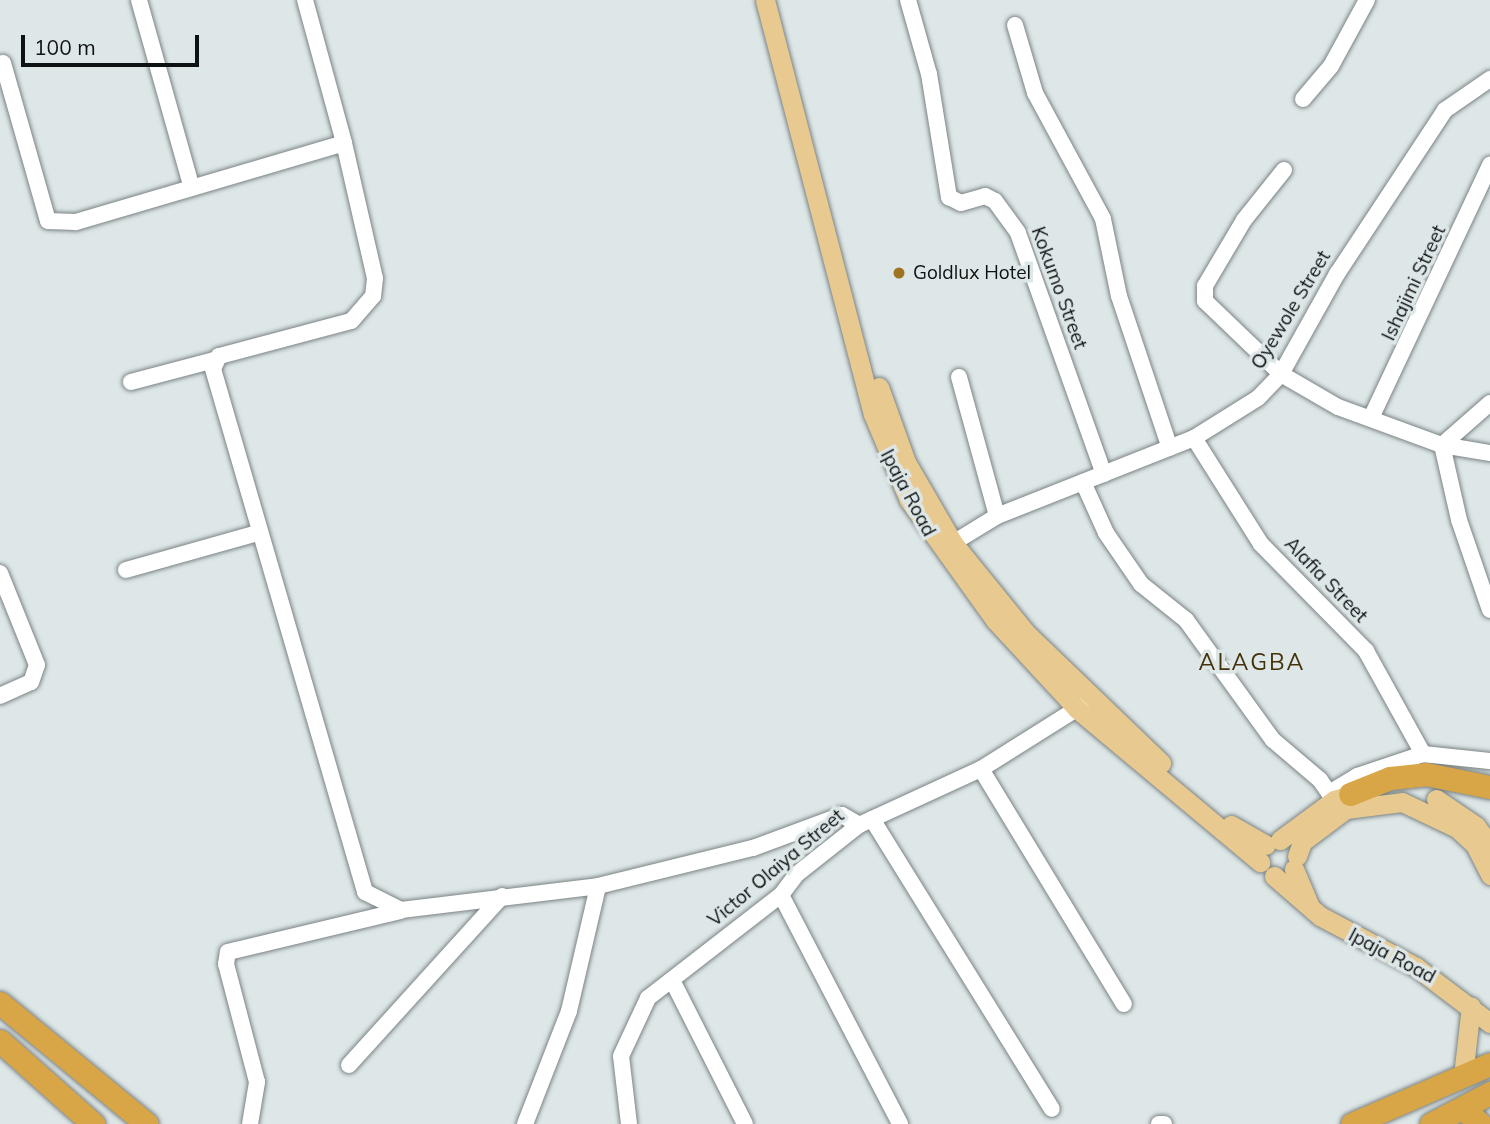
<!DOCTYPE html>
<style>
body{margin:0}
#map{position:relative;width:1490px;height:1124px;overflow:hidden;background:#dee7e8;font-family:Mulish,sans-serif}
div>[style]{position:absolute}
.roads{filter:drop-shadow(0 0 2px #7b8384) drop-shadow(0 0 2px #7b8384)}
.minor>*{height:16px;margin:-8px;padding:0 8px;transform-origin:8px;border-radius:8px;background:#fff}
.major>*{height:19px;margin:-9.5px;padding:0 9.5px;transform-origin:9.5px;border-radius:9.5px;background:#e8ca91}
.highway>*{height:23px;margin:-11.5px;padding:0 11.5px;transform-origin:11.5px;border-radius:11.5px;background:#d8a647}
.dots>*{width:19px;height:19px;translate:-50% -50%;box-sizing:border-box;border:4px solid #dee7e8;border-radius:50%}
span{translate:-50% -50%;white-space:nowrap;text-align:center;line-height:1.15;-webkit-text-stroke:7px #dee7e8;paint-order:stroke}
.poi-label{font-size:19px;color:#0f1213}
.left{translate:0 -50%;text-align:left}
.street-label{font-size:19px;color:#0f1213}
.quarter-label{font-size:23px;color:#45310a;letter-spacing:2px}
.scale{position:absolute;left:21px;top:35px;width:178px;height:32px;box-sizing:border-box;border:4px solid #0f1213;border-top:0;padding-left:9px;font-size:21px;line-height:24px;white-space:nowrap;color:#0f1213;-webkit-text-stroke:5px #dee7e8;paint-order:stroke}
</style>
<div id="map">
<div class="roads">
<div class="minor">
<i style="left:139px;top:0;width:195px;rotate:74.3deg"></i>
<i style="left:305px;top:0;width:148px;rotate:74.7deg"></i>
<i style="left:344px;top:143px;width:139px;rotate:77.1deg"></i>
<i style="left:375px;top:278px;width:18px;rotate:96deg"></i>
<i style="left:373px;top:296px;width:33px;rotate:131deg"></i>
<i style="left:351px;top:321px;width:137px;rotate:165.1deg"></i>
<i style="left:219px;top:356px;width:14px;rotate:115deg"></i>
<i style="left:213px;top:369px;width:545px;rotate:73.79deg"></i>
<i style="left:365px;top:892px;width:40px;rotate:26.6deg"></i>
<i style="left:401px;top:910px;width:198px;rotate:-6.9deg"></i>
<i style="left:598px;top:886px;width:160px;rotate:-13.8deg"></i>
<i style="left:753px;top:848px;width:95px;rotate:-20.3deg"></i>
<i style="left:842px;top:815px;width:20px;rotate:30deg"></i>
<i style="left:908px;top:0;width:77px;rotate:74.2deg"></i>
<i style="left:929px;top:74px;width:125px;rotate:80.8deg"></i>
<i style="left:949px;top:197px;width:13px;rotate:27deg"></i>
<i style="left:961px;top:203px;width:25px;rotate:-16deg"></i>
<i style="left:985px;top:196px;width:11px;rotate:27deg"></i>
<i style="left:995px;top:201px;width:39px;rotate:54deg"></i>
<i style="left:1018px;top:233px;width:256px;rotate:70.4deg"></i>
<i style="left:1015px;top:25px;width:71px;rotate:73.6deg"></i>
<i style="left:1035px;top:93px;width:143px;rotate:61.6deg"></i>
<i style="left:1103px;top:219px;width:79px;rotate:78.3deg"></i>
<i style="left:1119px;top:296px;width:160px;rotate:71.5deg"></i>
<i style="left:3px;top:63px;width:164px;rotate:74.1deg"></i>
<i style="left:48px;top:221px;width:28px;rotate:2deg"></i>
<i style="left:76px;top:222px;width:279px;rotate:-16.4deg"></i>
<i style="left:1303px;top:99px;width:43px;rotate:-49.7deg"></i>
<i style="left:1331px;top:66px;width:75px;rotate:-61.4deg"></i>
<i style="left:1284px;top:170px;width:64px;rotate:128.7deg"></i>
<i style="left:1244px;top:220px;width:77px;rotate:120.6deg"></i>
<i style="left:1205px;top:286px;width:15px;rotate:90deg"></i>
<i style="left:1205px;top:301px;width:105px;rotate:43.8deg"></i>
<i style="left:1281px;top:374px;width:66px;rotate:30.1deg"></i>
<i style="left:1338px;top:407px;width:111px;rotate:20.1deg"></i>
<i style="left:1442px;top:445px;width:49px;rotate:9.5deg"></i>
<i style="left:959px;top:377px;width:144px;rotate:74.7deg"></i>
<i style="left:131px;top:382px;width:86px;rotate:-14.8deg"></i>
<i style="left:1490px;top:403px;width:64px;rotate:138.8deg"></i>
<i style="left:1442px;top:445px;width:77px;rotate:77.2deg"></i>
<i style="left:1459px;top:520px;width:95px;rotate:71deg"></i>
<i style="left:1371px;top:418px;width:280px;rotate:-64.8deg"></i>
<i style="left:1194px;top:438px;width:125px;rotate:57.7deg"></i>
<i style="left:1261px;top:544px;width:150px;rotate:45.5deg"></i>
<i style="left:1366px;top:651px;width:118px;rotate:61deg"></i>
<i style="left:1083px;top:482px;width:56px;rotate:65.7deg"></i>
<i style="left:1106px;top:533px;width:62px;rotate:55.5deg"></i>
<i style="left:1141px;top:584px;width:58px;rotate:38.7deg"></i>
<i style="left:1186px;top:620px;width:148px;rotate:54.1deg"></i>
<i style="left:1273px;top:740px;width:62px;rotate:40.4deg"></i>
<i style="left:1320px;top:780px;width:24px;rotate:55deg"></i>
<i style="left:953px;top:543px;width:52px;rotate:-31.5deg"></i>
<i style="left:997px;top:516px;width:212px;rotate:-21.6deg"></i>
<i style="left:1194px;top:438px;width:75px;rotate:-32deg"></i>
<i style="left:1258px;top:398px;width:33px;rotate:-46deg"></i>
<i style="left:1281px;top:374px;width:115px;rotate:-60.8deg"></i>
<i style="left:1337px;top:274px;width:196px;rotate:-56.6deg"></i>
<i style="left:1445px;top:110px;width:55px;rotate:-34.6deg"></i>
<i style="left:126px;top:570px;width:137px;rotate:-15.7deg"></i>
<i style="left:0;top:573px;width:99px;rotate:68.1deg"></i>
<i style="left:37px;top:665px;width:18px;rotate:109deg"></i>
<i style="left:31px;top:682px;width:34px;rotate:156deg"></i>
<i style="left:981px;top:769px;width:275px;rotate:58.7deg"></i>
<i style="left:1329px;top:793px;width:33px;rotate:-31deg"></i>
<i style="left:1357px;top:776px;width:70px;rotate:-18.4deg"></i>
<i style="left:1423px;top:754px;width:67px;rotate:6deg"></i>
<i style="left:872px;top:819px;width:341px;rotate:58.2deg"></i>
<i style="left:781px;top:895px;width:258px;rotate:62.5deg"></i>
<i style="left:672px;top:980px;width:161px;rotate:63.1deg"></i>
<i style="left:349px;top:1065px;width:228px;rotate:-47.8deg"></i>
<i style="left:250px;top:1124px;width:43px;rotate:-80.5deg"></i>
<i style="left:257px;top:1082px;width:122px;rotate:-104.7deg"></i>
<i style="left:226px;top:964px;width:12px;rotate:-81deg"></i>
<i style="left:228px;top:952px;width:177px;rotate:-13.4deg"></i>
<i style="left:525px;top:1124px;width:121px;rotate:-68.7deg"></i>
<i style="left:569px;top:1011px;width:128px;rotate:-76.9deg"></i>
<i style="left:629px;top:1124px;width:68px;rotate:-96.7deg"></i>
<i style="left:621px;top:1056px;width:64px;rotate:-65deg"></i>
<i style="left:648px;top:998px;width:168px;rotate:-37.8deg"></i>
<i style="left:781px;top:895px;width:26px;rotate:-53deg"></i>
<i style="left:797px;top:874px;width:79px;rotate:-38.3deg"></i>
<i style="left:859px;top:825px;width:134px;rotate:-24.7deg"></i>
<i style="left:981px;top:769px;width:124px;rotate:-32.2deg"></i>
<i style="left:1159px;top:1124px;width:5px"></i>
</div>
<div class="major">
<i style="left:765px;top:0;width:428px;rotate:75.4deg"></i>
<i style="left:873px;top:414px;width:93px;rotate:67.3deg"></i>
<i style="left:909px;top:500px;width:148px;rotate:54.4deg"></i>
<i style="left:995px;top:620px;width:121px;rotate:47.3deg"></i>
<i style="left:1077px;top:709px;width:239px;rotate:39.9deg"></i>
<i style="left:879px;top:387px;width:80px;rotate:70.2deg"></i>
<i style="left:906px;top:462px;width:94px;rotate:59.9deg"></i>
<i style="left:953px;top:543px;width:114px;rotate:51deg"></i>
<i style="left:1025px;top:632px;width:189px;rotate:43.9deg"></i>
<i style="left:1436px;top:799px;width:48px;rotate:34deg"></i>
<i style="left:1476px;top:826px;width:24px;rotate:55deg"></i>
<i style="left:1231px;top:825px;width:40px;rotate:29.7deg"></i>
<i style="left:1280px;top:840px;width:67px;rotate:-36.5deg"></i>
<i style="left:1334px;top:800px;width:26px;rotate:-16deg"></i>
<i style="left:1297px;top:856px;width:15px;rotate:-70deg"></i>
<i style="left:1302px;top:842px;width:55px;rotate:-36.9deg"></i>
<i style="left:1346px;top:809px;width:56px;rotate:-7.1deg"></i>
<i style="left:1402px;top:802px;width:61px;rotate:25.3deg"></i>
<i style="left:1457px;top:828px;width:25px;rotate:43deg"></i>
<i style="left:1475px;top:845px;width:34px;rotate:63deg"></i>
<i style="left:1294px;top:869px;width:39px;rotate:67deg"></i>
<i style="left:1274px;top:876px;width:61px;rotate:41deg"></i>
<i style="left:1320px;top:916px;width:109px;rotate:28deg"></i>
<i style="left:1416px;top:967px;width:93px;rotate:37.1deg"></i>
<i style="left:1463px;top:1076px;width:70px;rotate:-83.5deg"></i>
</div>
<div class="highway">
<i style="left:1350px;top:794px;width:43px;rotate:-21.8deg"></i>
<i style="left:1390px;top:778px;width:36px;rotate:-6deg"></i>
<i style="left:1426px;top:774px;width:65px;rotate:11.5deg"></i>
<i style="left:0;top:1003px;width:190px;rotate:39.5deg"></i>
<i style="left:0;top:1041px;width:125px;rotate:41.7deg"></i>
<i style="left:1463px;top:1108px;width:23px;rotate:43deg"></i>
<i style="left:1352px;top:1124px;width:150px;rotate:-23.5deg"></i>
<i style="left:1431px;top:1124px;width:67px;rotate:-27.7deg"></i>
</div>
</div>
<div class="dots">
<i style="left:899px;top:273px;background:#9e7423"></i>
</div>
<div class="poi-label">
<span class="left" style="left:913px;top:273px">Goldlux Hotel</span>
</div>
<div class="street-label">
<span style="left:1414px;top:283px;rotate:-65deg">Ishajimi Street</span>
<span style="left:1059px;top:288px;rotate:70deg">Kokumo Street</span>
<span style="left:1291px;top:310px;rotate:-59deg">Oyewole Street</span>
<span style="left:908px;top:493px;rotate:62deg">Ipaja Road</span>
<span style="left:1326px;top:580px;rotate:46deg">Alafia Street</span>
<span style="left:776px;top:868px;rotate:-40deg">Victor Olaiya Street</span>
<span style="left:1392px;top:956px;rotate:28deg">Ipaja Road</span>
</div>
<div class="quarter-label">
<span style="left:1252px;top:662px">ALAGBA</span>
</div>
<div class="scale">100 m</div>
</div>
